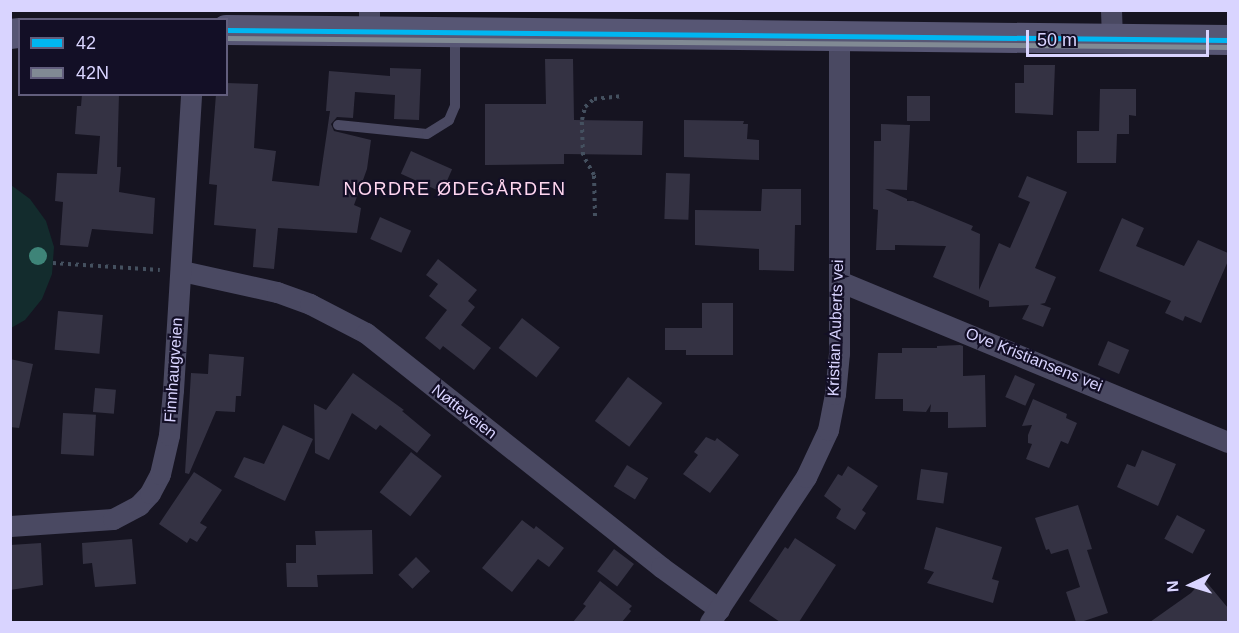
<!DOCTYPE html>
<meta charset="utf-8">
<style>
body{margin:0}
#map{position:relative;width:1239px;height:633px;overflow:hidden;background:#161421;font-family:Helvetica,sans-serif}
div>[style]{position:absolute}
.green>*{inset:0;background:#132c2d}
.building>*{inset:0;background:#343243;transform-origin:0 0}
.path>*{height:4px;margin-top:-2px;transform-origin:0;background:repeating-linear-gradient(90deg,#44505f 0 3px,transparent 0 7.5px)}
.lane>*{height:10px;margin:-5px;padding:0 5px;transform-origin:5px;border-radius:5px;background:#4a4962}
.street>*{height:21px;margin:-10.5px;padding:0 10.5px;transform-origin:10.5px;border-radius:10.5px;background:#4a4962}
.secondary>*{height:30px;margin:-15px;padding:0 15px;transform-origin:15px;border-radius:15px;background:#575674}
.bus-1>*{height:4.5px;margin:-2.25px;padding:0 2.25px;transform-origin:2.25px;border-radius:2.25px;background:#00b6f1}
.bus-2>*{height:4.5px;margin:-2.25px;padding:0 2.25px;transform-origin:2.25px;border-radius:2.25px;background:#818a94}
.trees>*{width:18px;height:18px;margin:-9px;border-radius:50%;background:#3e8478}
span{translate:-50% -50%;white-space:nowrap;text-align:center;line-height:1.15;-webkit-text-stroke:4.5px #130f26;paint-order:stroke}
.street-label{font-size:16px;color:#d9d4ff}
.neighbourhood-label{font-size:18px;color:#ffd6f0;letter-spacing:1.5px}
.frame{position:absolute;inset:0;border:12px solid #d9d4ff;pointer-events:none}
.legend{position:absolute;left:18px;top:18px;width:210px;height:78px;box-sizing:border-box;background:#130f26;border:2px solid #625e7d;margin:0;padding:8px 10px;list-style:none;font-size:18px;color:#d9d4ff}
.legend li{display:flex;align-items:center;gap:12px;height:30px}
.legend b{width:30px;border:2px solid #625e7d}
.north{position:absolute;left:1161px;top:555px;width:60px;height:60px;-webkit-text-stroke:4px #130f26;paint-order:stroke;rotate:266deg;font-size:16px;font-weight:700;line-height:24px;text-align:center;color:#d9d4ff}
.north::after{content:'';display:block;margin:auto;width:21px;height:27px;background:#d9d4ff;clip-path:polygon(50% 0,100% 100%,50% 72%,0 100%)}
.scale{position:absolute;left:1026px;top:30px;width:183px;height:27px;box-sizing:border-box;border:3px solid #d9d4ff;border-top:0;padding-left:8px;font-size:18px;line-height:21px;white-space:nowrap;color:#d9d4ff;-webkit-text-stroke:4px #130f26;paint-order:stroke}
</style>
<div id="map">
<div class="green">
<i style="clip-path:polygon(11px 185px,30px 199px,46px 221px,54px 247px,52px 274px,42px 299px,25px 320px,11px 328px)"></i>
</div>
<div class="building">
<i style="clip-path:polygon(545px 59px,573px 59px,574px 120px,643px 121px,642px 155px,564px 154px,564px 164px,485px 165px,485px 104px,546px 104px)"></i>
<i style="clip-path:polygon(1024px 65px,1055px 65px,1053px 115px,1015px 113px,1015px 83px,1024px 83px)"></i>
<i style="clip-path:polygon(390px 68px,421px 69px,419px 120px,394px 119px,395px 95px,355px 92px,353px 118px,337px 117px,331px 124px,334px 131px,371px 140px,367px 169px,354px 205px,361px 208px,357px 233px,278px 228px,274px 269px,253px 267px,256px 229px,214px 225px,217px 185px,209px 184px,216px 94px,226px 94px,226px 83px,258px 84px,254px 148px,276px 151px,272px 181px,319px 186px,330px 111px,326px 111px,329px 71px,390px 76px)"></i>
<i style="clip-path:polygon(1100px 89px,1136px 89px,1136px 116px,1129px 115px,1129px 134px,1117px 134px,1116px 163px,1077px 163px,1077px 131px,1099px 131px)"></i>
<i style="clip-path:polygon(82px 94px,119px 94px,117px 167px,121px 167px,119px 192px,155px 198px,153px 234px,92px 229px,88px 247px,60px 245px,63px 202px,55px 201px,57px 173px,97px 174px,100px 136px,75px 134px,77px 106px,81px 106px)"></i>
<i style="left:907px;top:96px;width:23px;height:25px"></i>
<i style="clip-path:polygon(684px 120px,744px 121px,743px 124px,748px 124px,747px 139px,759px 140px,759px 160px,684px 157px)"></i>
<i style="clip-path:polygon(881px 124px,910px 125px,907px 190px,885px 189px,907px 199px,907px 201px,913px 201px,973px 226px,971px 230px,980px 234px,979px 290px,999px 243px,1010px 248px,1030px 202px,1018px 197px,1027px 176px,1067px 192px,1035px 268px,1056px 277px,1045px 303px,1040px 304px,1051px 308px,1043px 327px,1022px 319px,1029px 305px,989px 307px,989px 301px,933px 277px,946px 246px,895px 245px,895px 250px,876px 250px,878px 210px,873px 209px,874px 141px,881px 141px)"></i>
<i style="left:411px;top:151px;width:45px;height:25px;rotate:24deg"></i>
<i style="left:666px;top:173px;width:24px;height:46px;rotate:2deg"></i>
<i style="clip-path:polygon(762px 189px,801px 189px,801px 225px,795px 225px,794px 271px,759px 270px,759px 249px,695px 245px,695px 210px,761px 211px)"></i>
<i style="left:380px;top:217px;width:34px;height:24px;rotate:24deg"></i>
<i style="clip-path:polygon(1122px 218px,1144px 228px,1136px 246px,1184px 266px,1198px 240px,1228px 253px,1228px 261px,1201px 323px,1185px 316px,1183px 321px,1165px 313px,1171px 301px,1099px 271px)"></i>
<i style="clip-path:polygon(438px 259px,477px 290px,468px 301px,475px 307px,461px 325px,491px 348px,474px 370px,443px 346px,440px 350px,425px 338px,447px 310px,429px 296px,438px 284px,426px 275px)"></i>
<i style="clip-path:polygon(702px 303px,733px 303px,733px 355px,686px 355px,686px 350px,665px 350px,665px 328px,702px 328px)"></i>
<i style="left:58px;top:311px;width:45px;height:39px;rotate:5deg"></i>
<i style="left:522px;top:318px;width:48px;height:38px;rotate:38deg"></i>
<i style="left:1108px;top:341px;width:23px;height:26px;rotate:23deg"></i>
<i style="clip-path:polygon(960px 345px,963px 346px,963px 376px,985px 375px,986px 427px,948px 428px,948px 412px,930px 412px,931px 404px,926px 412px,903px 411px,903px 399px,875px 399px,878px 353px,902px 353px,902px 348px,937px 348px,937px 346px)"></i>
<i style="clip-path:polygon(209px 354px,244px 357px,241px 396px,236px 396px,235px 412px,216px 411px,189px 474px,185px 473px,191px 373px,208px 374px)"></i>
<i style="clip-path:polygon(10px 359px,33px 364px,19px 428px,10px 427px)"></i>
<i style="clip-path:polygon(353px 373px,404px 410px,402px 411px,431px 435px,417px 453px,380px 425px,376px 430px,352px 413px,329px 460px,315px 453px,314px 404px,326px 410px)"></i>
<i style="left:1015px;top:375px;width:22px;height:24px;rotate:24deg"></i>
<i style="left:628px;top:377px;width:43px;height:55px;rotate:37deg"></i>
<i style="left:95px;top:388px;width:21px;height:24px;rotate:5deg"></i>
<i style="clip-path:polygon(1033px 399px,1067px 414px,1066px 418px,1077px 423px,1068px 444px,1061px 441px,1049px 468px,1026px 459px,1032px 444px,1028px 443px,1028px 435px,1032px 425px,1022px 426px)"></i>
<i style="left:63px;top:413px;width:33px;height:41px;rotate:3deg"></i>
<i style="clip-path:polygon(283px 425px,313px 439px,285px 501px,234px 477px,244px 457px,264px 464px)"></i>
<i style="clip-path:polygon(706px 437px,715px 441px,717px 438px,739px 455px,710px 493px,683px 474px,698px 455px,694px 452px)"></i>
<i style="clip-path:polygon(1142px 450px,1176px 464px,1158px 506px,1117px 487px,1127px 464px,1135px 467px)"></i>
<i style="left:411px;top:452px;width:39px;height:51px;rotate:38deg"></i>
<i style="left:627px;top:465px;width:25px;height:25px;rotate:32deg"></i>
<i style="clip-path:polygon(848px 466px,878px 486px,862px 510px,866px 513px,855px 530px,836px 518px,841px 509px,824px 496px,838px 474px,842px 476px)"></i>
<i style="left:921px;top:469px;width:27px;height:31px;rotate:8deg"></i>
<i style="clip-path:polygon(194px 472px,222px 490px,200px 523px,207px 527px,197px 542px,190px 538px,187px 543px,159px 524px)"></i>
<i style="clip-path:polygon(1078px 505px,1092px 549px,1087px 550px,1108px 613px,1081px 622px,1076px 622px,1066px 592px,1080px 587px,1068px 549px,1051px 554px,1049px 549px,1046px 550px,1035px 518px)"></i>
<i style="left:1177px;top:515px;width:32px;height:27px;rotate:28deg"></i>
<i style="clip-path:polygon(522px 520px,534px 529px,536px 526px,564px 548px,549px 567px,538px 559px,512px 592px,482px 568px)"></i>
<i style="clip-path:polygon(936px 527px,1002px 547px,992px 579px,999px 581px,993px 603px,927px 583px,934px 572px,924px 569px)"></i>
<i style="clip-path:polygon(372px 530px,373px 574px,317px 575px,318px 587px,287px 587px,286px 563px,296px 563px,296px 545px,316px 545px,315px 531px)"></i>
<i style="clip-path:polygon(795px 538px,836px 565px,799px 622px,780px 622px,749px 601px,785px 547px,788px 549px)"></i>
<i style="clip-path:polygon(132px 539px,136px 584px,95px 587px,92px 563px,83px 564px,82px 543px)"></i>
<i style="clip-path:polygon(41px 543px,43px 585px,10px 590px,10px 545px)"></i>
<i style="left:614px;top:549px;width:25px;height:28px;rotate:37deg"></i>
<i style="left:416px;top:557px;width:20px;height:25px;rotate:45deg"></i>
<i style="clip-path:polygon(1204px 579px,1228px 608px,1228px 622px,1150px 622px,1191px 593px)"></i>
<i style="clip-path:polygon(600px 581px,632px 606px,629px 609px,631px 611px,622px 622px,573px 622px,586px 606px,583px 604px)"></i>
</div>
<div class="path">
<i style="left:595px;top:216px;width:41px;rotate:-91.4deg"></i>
<i style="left:594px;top:175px;width:23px;rotate:-119deg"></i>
<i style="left:583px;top:155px;width:35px;rotate:-92deg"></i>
<i style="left:582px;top:120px;width:13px;rotate:-77deg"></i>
<i style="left:585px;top:107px;width:12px;rotate:-42deg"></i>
<i style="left:594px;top:99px;width:29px;rotate:-6deg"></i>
<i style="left:53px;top:263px;width:107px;rotate:3.7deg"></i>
</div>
<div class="lane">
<i style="left:338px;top:125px;width:89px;rotate:5.8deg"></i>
<i style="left:427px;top:134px;width:26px;rotate:-32deg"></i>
<i style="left:449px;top:120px;width:15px;rotate:-67deg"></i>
<i style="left:455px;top:106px;width:71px;rotate:-90deg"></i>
</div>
<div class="street">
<i style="left:1111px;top:10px;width:28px;rotate:88deg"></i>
<i style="left:369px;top:31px;width:21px;rotate:-90deg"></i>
<i style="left:182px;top:271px;width:97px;rotate:12.5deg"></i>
<i style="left:277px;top:292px;width:35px;rotate:20deg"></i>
<i style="left:310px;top:304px;width:63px;rotate:27.4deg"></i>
<i style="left:366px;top:333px;width:377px;rotate:38.4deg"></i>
<i style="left:661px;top:567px;width:72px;rotate:35.9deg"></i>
<i style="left:839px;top:281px;width:421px;rotate:22.5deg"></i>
<i style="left:10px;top:526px;width:103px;rotate:-3.9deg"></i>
<i style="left:113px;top:519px;width:30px;rotate:-28deg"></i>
<i style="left:139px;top:505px;width:16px;rotate:-47deg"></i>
<i style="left:150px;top:493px;width:21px;rotate:-62deg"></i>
<i style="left:160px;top:474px;width:40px;rotate:-77deg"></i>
<i style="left:169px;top:435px;width:45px;rotate:-84.9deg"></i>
<i style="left:173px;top:390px;width:297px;rotate:-86.5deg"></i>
<i style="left:710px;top:622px;width:174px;rotate:-56.5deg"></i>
<i style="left:806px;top:477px;width:52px;rotate:-64.9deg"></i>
<i style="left:828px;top:430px;width:37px;rotate:-79deg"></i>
<i style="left:835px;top:394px;width:41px;rotate:-84.4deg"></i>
<i style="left:839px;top:353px;width:317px;rotate:-90deg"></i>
</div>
<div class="secondary">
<i style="left:226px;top:30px;width:1002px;rotate:0.57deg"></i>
<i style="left:10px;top:34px;width:10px;rotate:-6deg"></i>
</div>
<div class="bus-1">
<i style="left:226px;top:30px;width:1002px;rotate:0.57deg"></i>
</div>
<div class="bus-2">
<i style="left:226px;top:38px;width:1002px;rotate:0.51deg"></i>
</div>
<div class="trees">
<i style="left:38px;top:256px"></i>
</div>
<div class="street-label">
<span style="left:836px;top:328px;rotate:-88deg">Kristian Auberts vei</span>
<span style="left:1034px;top:360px;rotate:22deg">Ove Kristiansens vei</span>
<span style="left:174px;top:370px;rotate:-86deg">Finnhaugveien</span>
<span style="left:464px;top:412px;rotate:38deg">Nøtteveien</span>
</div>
<div class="neighbourhood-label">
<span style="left:455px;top:189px">NORDRE ØDEGÅRDEN</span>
</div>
<div class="frame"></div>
<ul class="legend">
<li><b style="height:8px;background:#00b6f1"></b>42</li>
<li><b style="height:8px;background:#818a94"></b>42N</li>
</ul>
<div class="north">N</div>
<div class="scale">50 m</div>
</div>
